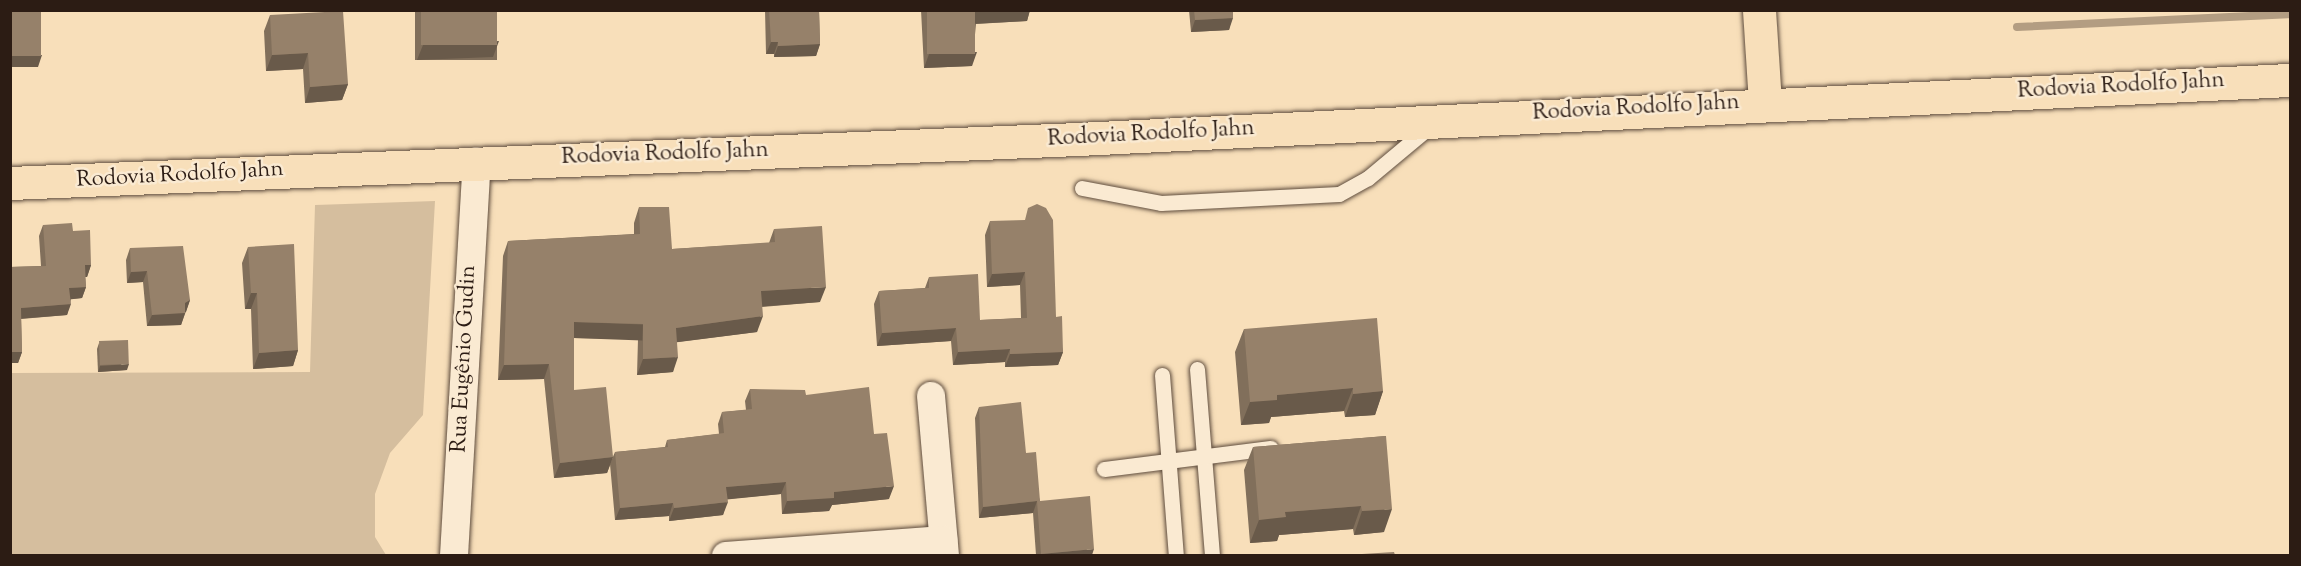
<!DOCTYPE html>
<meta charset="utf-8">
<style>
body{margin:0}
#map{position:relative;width:2301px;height:566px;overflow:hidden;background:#f8dfba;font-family:"Sorts Mill Goudy",serif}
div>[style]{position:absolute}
.green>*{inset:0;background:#d5be9e}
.stream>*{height:8px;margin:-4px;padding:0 4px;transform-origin:4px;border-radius:4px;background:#b39d82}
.roads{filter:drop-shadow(0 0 2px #5f4d3e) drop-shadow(0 0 2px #5f4d3e)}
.service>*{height:15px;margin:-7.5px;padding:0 7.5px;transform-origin:7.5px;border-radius:7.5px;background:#faead2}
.minor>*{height:28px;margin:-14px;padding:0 14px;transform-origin:14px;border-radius:14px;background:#faead2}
.primary>*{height:33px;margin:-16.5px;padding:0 16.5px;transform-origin:16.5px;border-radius:16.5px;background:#f8dfba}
.wall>*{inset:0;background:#816f5b;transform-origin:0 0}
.shaded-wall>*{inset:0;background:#695a4a;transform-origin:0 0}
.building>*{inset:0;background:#96816a;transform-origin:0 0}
span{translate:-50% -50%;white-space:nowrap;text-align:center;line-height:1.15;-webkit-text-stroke:5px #faead2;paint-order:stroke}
.street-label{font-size:22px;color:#2c1c14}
.frame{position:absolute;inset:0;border:12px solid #2c1c14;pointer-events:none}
</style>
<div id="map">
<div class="green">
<i style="clip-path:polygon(435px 201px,423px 415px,390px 453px,375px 494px,375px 537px,386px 555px,11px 555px,11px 373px,310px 372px,315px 205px)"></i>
</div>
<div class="stream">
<i style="left:2017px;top:27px;width:273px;rotate:-2.7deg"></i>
</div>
<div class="roads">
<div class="service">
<i style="left:1082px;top:188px;width:80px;rotate:10.8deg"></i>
<i style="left:1161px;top:203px;width:178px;rotate:-2.9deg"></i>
<i style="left:1339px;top:194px;width:33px;rotate:-29deg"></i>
<i style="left:1368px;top:178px;width:80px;rotate:-39.9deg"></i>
<i style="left:1197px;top:369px;width:188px;rotate:85.4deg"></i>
<i style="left:1162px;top:375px;width:182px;rotate:85.6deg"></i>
<i style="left:1104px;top:469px;width:168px;rotate:-7.2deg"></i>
</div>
<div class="minor">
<i style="left:931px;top:396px;width:161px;rotate:85deg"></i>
<i style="left:454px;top:556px;width:395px;rotate:-86.7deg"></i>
<i style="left:726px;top:556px;width:218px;rotate:-4.2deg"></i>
</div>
<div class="primary">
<i style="left:1759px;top:10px;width:94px;rotate:86.3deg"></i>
<i style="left:10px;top:183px;width:1069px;rotate:-2.36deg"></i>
<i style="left:1078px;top:139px;width:1213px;rotate:-2.79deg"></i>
</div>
</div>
<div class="wall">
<i style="left:415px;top:10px;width:82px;height:50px"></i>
<i style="clip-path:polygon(765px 10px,819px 10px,820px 44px,816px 56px,774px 57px,774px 54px,766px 54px)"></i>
<i style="clip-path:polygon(921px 10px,1030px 10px,1027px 21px,976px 24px,972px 66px,924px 68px)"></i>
<i style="clip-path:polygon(1189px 10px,1233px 10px,1229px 30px,1191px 32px)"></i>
<i style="clip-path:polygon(270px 15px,348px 84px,342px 100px,305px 103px,303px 69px,266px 71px,264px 31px)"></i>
<i style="clip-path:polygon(639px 207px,672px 249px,769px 243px,774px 229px,820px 302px,762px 307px,757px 332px,677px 342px,673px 372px,637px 375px,638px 339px,574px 338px,574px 390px,613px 457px,607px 473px,554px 478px,544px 379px,498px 380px,503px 256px,508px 241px,634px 234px,634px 223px)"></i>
<i style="clip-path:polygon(990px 221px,1056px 317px,1063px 352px,1058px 365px,1005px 367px,1005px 362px,953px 365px,951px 341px,877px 346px,874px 304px,879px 291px,925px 288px,929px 277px,980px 320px,1021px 318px,1020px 285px,987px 287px,985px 235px)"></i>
<i style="clip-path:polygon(43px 225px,73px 231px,91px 265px,87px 277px,85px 277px,86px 287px,82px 298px,71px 299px,67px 315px,21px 319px,22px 352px,18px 363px,10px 267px,41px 266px,39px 236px)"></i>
<i style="clip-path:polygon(248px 247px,298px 350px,293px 366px,253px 369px,251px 309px,245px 309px,242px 263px)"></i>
<i style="clip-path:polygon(130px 248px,190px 300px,181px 325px,147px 326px,143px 282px,127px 283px,126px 260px)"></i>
<i style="clip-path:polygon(1244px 329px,1383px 391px,1375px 415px,1345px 417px,1344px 411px,1271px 417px,1269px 423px,1241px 425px,1235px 352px)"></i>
<i style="clip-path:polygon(99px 343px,127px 370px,98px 372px,97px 349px)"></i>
<i style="clip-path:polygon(750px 389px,806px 395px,874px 434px,889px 499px,832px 505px,829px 511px,782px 514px,781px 494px,727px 499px,723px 515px,669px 521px,669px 516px,615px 520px,610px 464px,615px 452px,665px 447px,667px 440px,719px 434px,718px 424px,722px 412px,746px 410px,745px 401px)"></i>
<i style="clip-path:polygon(979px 407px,1026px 453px,1040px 501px,1092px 555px,1036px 555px,1033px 513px,979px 518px,975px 418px)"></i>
<i style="clip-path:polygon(1386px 436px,1384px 532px,1354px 535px,1353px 529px,1279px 535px,1277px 541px,1250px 543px,1244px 470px,1253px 447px)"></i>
</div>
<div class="shaded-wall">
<i style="clip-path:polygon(975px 10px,1030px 10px,1027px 21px,970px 24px)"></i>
<i style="clip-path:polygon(1233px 18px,1229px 30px,1191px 32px,1195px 20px)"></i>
<i style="clip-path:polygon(499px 41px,493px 57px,417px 60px,423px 45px)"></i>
<i style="clip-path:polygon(771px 42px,778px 42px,774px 54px,766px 54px)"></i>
<i style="clip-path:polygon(820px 44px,816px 56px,774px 57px,778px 46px)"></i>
<i style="clip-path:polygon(977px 52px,972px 66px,924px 68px,929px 54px)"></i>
<i style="clip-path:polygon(308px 53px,303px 69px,266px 71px,272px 55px)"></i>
<i style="clip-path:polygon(42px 55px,38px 67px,10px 67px,10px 56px)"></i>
<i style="clip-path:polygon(348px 84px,342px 100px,305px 103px,310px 87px)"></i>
<i style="clip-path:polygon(85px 265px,91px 265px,87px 277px,80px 277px)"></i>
<i style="clip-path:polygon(147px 271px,143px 282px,127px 283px,131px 272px)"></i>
<i style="clip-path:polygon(1025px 272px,1020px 285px,987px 287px,992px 274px)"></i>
<i style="clip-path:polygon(86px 287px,82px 298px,65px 300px,69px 288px)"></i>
<i style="clip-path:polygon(826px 287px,820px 302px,755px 307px,761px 291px)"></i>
<i style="clip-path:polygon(251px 293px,257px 293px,251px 309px,245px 309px)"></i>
<i style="clip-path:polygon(190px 300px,186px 312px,183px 313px,185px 313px,181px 325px,147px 326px,152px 315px)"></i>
<i style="clip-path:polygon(71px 304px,67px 315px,16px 319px,21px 308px)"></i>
<i style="clip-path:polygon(763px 316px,757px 332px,671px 343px,676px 328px)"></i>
<i style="left:574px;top:322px;width:69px;height:16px;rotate:2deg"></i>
<i style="clip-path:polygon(956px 328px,951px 341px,877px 346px,882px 333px)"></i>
<i style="clip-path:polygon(1010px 349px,1005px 362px,953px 365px,958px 352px)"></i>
<i style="clip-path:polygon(298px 350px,293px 366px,253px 369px,259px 353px)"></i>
<i style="clip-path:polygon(10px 352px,22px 352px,18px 363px,10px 363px)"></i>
<i style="clip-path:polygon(1063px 352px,1058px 365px,1005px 367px,1010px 354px)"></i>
<i style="clip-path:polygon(678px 357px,673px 372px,637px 375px,643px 359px)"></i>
<i style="clip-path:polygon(129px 364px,127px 370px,98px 372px,100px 366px)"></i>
<i style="clip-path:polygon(549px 364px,544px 379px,498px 380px,504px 365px)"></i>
<i style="clip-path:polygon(1353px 388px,1344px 411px,1271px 417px,1269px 423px,1241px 425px,1250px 402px,1277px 395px)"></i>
<i style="clip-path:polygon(1383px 391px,1375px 415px,1345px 417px,1353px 394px)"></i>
<i style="clip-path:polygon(613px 457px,607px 473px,554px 478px,560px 463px)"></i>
<i style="clip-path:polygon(786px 482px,781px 494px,722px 500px,726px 487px)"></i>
<i style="clip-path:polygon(894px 486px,889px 499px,832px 505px,829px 511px,782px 514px,787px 501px,834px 492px)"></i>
<i style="clip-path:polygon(1037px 501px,1033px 513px,979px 518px,983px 507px)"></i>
<i style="clip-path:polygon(728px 502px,723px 515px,669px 521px,674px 508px)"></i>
<i style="clip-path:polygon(673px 503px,669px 516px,615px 520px,620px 508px)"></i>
<i style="clip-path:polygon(1361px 506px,1353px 529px,1279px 535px,1277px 541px,1250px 543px,1259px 520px,1285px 512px)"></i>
<i style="clip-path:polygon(1392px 509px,1384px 532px,1354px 535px,1362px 511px)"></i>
<i style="clip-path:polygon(1094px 549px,1092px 555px,1040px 555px,1041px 554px)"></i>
</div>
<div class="building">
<i style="left:10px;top:10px;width:31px;height:46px"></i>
<i style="left:421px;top:10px;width:76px;height:35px"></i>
<i style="clip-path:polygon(769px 10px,819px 10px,820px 44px,778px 46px,778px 42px,771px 42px)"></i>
<i style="left:927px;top:10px;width:48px;height:44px"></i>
<i style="clip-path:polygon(1194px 10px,1233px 10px,1233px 18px,1195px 20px)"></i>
<i style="clip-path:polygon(343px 11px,348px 84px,310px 87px,308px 53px,272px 55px,270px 15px)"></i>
<i style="clip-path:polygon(1037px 204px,1046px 208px,1053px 220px,1056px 317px,1062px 316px,1063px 352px,1010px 354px,1010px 349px,958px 352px,956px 328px,882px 333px,879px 291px,929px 288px,929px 277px,978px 274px,980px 320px,1027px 318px,1025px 272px,992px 274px,990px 221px,1025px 220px,1028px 208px)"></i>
<i style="clip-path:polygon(639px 207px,669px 207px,672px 249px,775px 242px,774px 229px,822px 226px,826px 287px,761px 291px,763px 316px,676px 328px,678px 357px,643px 359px,643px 324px,574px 322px,574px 390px,606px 387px,613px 457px,560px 463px,549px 364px,504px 365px,508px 241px,640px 234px)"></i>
<i style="clip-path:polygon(72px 223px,73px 231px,90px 230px,91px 265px,85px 265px,86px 287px,69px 288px,71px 304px,21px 308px,22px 352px,10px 352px,10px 267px,46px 266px,43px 225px)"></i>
<i style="clip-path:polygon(294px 244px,298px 350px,259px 353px,257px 293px,251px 293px,248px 247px)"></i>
<i style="clip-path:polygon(183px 246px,190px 300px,185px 303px,185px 313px,152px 315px,147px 271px,131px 272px,130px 248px)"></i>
<i style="clip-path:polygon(1377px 318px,1383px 391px,1353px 394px,1353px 388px,1277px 395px,1277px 400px,1250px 402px,1244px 329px)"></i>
<i style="left:128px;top:340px;width:24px;height:29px;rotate:88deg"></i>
<i style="clip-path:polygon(869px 387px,874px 434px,887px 433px,894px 486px,834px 492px,834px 498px,787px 501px,786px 482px,726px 487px,728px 502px,674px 508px,673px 503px,620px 508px,615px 452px,668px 447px,667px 440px,724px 433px,722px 412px,752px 409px,750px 389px,805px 390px,806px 395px)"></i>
<i style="clip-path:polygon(1021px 402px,1026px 453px,1036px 452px,1040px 501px,1090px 496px,1094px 549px,1041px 554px,1037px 501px,983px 507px,979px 407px)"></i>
<i style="clip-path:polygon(1386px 436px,1392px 509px,1362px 511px,1361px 506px,1285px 512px,1286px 517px,1259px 520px,1253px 447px)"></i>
<i style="clip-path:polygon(1394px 552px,1395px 555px,1346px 555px)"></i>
</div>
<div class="street-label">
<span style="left:2121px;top:87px;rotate:-3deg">Rodovia Rodolfo Jahn</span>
<span style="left:1636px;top:109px;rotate:-3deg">Rodovia Rodolfo Jahn</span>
<span style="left:1151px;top:135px;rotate:-3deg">Rodovia Rodolfo Jahn</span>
<span style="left:665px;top:155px;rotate:-2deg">Rodovia Rodolfo Jahn</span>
<span style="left:180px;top:176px;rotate:-3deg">Rodovia Rodolfo Jahn</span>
<span style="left:465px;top:359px;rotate:-87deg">Rua Eugênio Gudin</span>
</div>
<div class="frame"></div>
</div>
